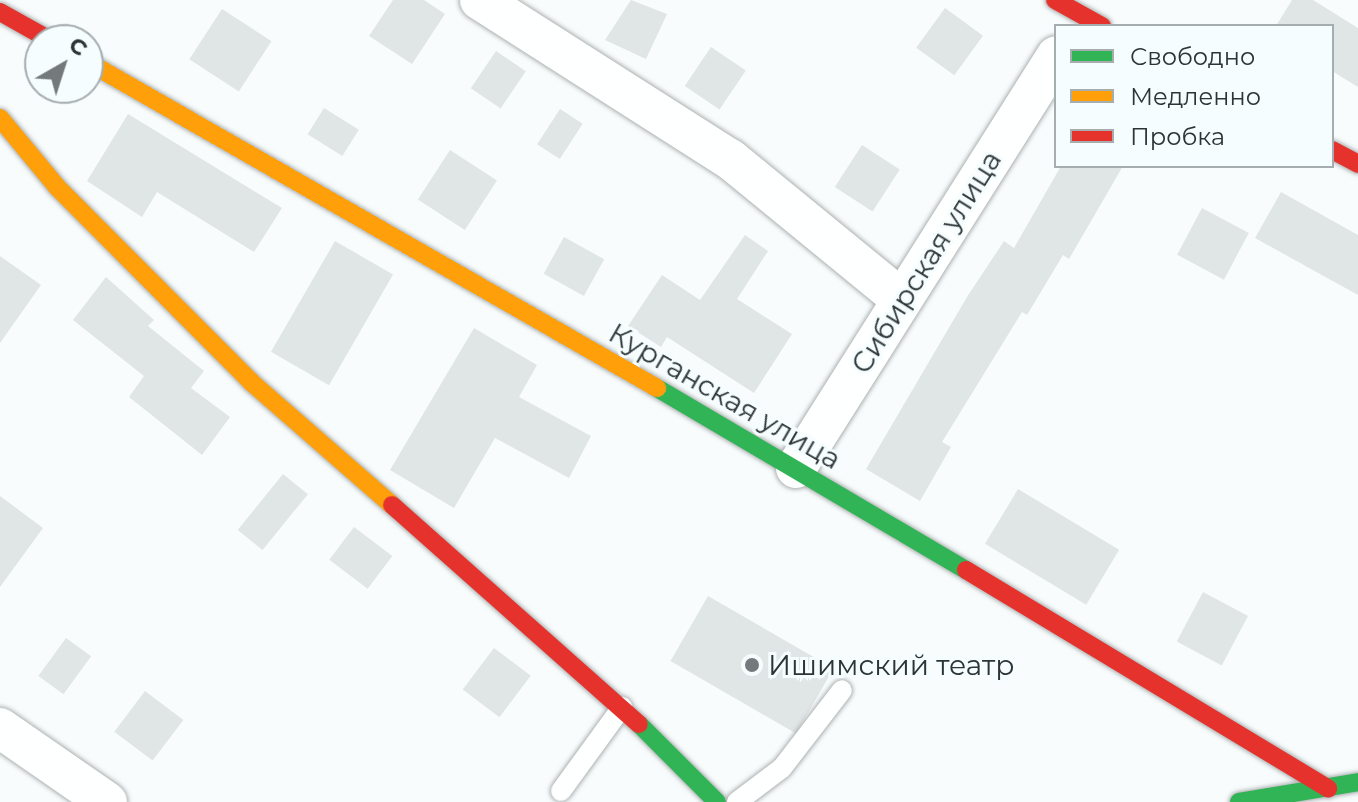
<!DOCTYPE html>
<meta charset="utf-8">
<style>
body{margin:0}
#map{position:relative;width:1358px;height:802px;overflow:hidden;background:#f8fcfc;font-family:Montserrat,sans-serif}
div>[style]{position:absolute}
.building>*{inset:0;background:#e0e5e5;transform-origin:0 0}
.roads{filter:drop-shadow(0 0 2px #adb1b1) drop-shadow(0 0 2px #adb1b1)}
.lane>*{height:20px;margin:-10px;padding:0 10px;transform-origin:10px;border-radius:10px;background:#feffff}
.street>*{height:40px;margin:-20px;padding:0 20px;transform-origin:20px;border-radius:20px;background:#feffff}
.fast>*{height:18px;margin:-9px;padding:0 9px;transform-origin:9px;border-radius:9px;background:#30b455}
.slow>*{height:18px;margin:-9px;padding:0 9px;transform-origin:9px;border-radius:9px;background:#ff9f0a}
.jam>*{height:18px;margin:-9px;padding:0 9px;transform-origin:9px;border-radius:9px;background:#e5322d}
.dots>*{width:22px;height:22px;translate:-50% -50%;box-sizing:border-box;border:4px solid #f6fdfe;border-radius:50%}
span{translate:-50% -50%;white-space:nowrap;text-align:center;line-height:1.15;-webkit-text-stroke:6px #f6fdfe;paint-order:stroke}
.street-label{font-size:28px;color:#2d3435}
.poi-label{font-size:28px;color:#2d3435}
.left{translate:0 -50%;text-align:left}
.legend{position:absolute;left:1054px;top:24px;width:280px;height:144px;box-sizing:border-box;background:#f6fdfe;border:2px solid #a6adae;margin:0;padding:10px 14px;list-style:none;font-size:24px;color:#2d3435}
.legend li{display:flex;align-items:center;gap:16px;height:40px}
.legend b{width:40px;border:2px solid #a6adae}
.north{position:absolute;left:24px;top:24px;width:80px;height:80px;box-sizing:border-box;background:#f6fdfe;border:2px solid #a6adae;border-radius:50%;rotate:39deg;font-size:22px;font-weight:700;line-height:32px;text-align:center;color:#2d3435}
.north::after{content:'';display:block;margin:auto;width:28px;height:36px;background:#747a7b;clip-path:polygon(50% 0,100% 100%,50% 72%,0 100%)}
</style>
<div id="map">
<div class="building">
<i style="clip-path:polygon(393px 0,424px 0,445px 14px,412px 64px,369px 36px)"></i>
<i style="clip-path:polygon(631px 0,667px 14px,646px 59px,605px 40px)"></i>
<i style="clip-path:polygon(1292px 0,1313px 0,1358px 28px,1358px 87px,1332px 71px,1332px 26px,1276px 26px)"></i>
<i style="left:945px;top:8px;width:47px;height:49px;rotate:36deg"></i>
<i style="left:222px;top:9px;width:59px;height:60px;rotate:33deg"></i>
<i style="left:711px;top:47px;width:42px;height:47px;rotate:34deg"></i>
<i style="left:496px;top:51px;width:36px;height:45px;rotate:34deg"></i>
<i style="left:324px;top:108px;width:41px;height:31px;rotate:32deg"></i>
<i style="left:560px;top:109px;width:27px;height:42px;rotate:33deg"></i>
<i style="clip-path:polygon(128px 114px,282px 208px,254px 252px,157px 192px,142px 217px,87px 181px)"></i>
<i style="left:862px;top:145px;width:45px;height:50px;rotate:33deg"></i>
<i style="left:450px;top:150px;width:56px;height:59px;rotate:33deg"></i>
<i style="clip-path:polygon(1061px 166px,1123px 166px,1069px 259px,1063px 255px,1027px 315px,1022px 312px,942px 442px,951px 447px,920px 501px,866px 469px,967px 297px,1004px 241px,1014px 248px)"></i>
<i style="clip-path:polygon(1281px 192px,1358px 235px,1358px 295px,1255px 238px)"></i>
<i style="left:1202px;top:208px;width:53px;height:53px;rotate:28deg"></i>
<i style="clip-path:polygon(745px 235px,768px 251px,737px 299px,792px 334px,754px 393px,667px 337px,661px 347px,628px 326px,662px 275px,700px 300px)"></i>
<i style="left:564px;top:237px;width:46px;height:42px;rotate:29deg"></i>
<i style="left:335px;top:241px;width:67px;height:128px;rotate:30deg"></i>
<i style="clip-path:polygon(0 256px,41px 285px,0 343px)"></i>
<i style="clip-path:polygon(106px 277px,154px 320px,148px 326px,204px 371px,191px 388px,230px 417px,202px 455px,129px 397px,144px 376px,73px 320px)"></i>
<i style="clip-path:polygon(474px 328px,537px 365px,519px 397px,591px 436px,569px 478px,495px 438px,454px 508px,390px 470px)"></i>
<i style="left:283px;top:474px;width:32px;height:72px;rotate:39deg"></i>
<i style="left:1018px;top:489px;width:118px;height:64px;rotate:31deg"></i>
<i style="clip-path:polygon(0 496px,43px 528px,0 587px)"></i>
<i style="left:354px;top:527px;width:48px;height:41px;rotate:37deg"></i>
<i style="left:1203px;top:592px;width:51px;height:56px;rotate:28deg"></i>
<i style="left:708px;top:596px;width:145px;height:75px;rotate:30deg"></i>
<i style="left:66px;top:638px;width:31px;height:47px;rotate:36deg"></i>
<i style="left:494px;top:648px;width:46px;height:52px;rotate:37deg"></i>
<i style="left:145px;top:691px;width:48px;height:51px;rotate:37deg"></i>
</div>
<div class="roads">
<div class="lane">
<i style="left:561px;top:791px;width:104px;rotate:-54deg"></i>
<i style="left:737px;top:802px;width:56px;rotate:-37.1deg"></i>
<i style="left:782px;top:768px;width:98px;rotate:-52.4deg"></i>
</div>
<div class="street">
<i style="left:480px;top:0;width:296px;rotate:32.5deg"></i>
<i style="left:730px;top:159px;width:221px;rotate:39.3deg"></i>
<i style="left:796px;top:468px;width:487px;rotate:-57.7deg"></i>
<i style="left:0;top:728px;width:130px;rotate:34.7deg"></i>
</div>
<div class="fast">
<i style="left:657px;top:388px;width:359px;rotate:30.5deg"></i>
<i style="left:639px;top:724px;width:110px;rotate:45deg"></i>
<i style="left:1239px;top:802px;width:121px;rotate:-9.5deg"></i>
</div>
<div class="slow">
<i style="left:88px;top:62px;width:656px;rotate:29.81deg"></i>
<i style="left:0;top:118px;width:89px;rotate:50.4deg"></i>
<i style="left:57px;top:187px;width:275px;rotate:45.1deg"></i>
<i style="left:251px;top:382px;width:187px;rotate:41.1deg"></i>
</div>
<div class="jam">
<i style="left:1055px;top:0;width:54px;rotate:29deg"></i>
<i style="left:0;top:12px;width:57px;rotate:29.2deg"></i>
<i style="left:1332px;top:150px;width:30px;rotate:28deg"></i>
<i style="left:392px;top:505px;width:330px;rotate:41.6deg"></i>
<i style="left:966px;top:570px;width:423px;rotate:31.1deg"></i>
</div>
</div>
<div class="dots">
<i style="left:752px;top:665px;background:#747a7b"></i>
</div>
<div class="street-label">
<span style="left:926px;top:262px;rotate:-58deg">Сибирская улица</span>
<span style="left:725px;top:396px;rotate:30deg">Курганская улица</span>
</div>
<div class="poi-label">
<span class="left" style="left:768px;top:665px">Ишимский театр</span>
</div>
<ul class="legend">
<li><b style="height:10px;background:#30b455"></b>Свободно</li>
<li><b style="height:10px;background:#ff9f0a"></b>Медленно</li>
<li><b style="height:10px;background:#e5322d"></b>Пробка</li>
</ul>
<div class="north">С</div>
</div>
